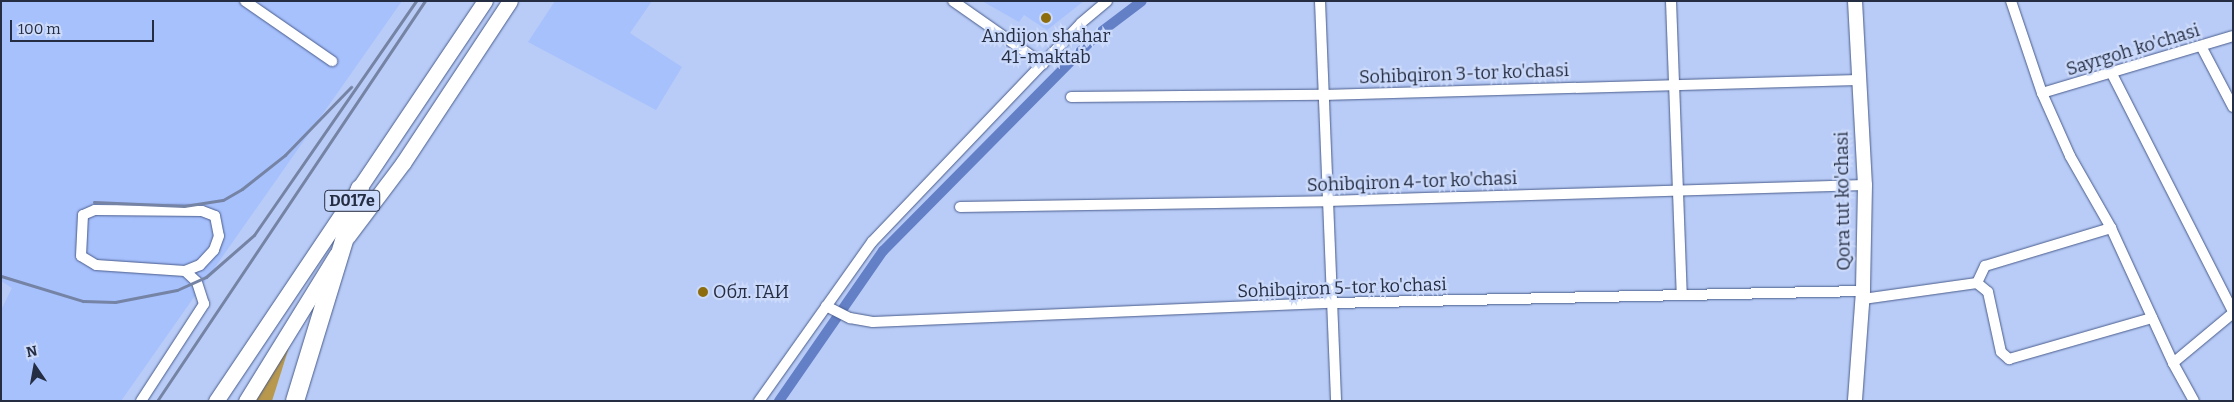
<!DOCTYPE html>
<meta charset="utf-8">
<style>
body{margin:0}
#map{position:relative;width:2234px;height:402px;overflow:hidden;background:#b9ccf7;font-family:Bitter,serif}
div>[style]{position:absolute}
.built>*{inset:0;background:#a7c1fd}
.green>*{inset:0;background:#b8984d}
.canal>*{height:10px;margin:-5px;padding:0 5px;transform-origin:5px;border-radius:5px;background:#637fc5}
.roads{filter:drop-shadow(0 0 1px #495c8c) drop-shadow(0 0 1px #495c8c)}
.street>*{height:10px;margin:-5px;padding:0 5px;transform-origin:5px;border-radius:5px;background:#fff}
.secondary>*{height:14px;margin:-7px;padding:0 7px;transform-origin:7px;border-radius:7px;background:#fff}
.primary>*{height:15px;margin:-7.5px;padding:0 7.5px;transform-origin:7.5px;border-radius:7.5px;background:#fff}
.highway>*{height:18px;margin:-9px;padding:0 9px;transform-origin:9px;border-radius:9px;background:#fff}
.rail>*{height:3px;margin:-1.5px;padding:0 1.5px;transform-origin:1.5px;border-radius:1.5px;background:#7583a4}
.dots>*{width:14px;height:14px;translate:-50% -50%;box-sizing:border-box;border:2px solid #cbd9fa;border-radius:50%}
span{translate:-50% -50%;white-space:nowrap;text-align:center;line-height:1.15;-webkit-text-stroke:4.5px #cbd9fa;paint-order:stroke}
.shield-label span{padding:1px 4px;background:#cbd9fa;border:1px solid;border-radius:4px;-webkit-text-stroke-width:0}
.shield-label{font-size:16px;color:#252d42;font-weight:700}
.poi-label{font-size:18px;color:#252d42}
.left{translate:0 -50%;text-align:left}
.street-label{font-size:18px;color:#252d42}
.frame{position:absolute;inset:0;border:2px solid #252d42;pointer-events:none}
.north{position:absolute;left:10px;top:342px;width:50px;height:50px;-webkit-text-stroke:4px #cbd9fa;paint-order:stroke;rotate:348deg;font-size:14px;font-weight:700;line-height:20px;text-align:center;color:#252d42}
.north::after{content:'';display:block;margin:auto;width:18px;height:22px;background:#252d42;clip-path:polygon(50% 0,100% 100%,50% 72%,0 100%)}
.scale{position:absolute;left:10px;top:20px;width:144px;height:22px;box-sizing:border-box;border:2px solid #252d42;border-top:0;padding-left:6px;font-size:15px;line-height:18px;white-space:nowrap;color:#252d42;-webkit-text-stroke:4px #cbd9fa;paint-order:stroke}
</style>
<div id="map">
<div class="built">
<i style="clip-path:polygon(1px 1px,402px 1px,121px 401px,1px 401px,1px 310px,12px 288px,1px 281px)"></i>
<i style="clip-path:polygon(555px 1px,652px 1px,630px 33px,682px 67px,656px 110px,528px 42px)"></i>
<i style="clip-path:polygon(982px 1px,1084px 1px,1047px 30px,1024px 15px,1019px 22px)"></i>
</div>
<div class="green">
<i style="clip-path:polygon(290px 344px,272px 401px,253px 401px)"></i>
</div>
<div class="canal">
<i style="left:779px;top:401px;width:183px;rotate:-55.3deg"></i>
<i style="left:883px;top:251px;width:304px;rotate:-45.3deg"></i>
<i style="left:1097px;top:35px;width:56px;rotate:-37.1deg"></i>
</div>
<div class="roads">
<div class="street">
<i style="left:245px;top:1px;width:106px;rotate:34.6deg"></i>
<i style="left:953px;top:1px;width:110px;rotate:35deg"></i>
<i style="left:1320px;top:1px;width:400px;rotate:87.7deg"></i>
<i style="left:1671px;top:1px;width:294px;rotate:87.9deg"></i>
<i style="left:2011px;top:1px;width:97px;rotate:71.4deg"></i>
<i style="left:2042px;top:93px;width:69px;rotate:66deg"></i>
<i style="left:2070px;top:156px;width:83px;rotate:60.3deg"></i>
<i style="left:2111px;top:228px;width:149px;rotate:65.3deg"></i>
<i style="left:2173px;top:363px;width:78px;rotate:-39.8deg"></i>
<i style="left:2201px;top:46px;width:69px;rotate:62.3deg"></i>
<i style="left:2112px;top:74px;width:266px;rotate:63deg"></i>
<i style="left:2042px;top:93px;width:199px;rotate:-16.6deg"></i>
<i style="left:1071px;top:97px;width:252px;rotate:-0.5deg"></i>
<i style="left:1323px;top:95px;width:535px;rotate:-1.61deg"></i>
<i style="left:960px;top:207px;width:367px;rotate:-0.9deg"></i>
<i style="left:1327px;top:201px;width:538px;rotate:-1.7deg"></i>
<i style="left:1977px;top:283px;width:14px;rotate:39deg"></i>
<i style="left:1988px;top:292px;width:61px;rotate:77.8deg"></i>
<i style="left:2001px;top:352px;width:11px;rotate:41deg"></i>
<i style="left:2009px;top:359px;width:149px;rotate:-16deg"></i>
<i style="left:1863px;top:299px;width:115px;rotate:-8deg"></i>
<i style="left:1977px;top:283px;width:19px;rotate:-65deg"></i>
<i style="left:1985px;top:266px;width:132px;rotate:-16.8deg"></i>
<i style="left:826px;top:306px;width:27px;rotate:27deg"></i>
<i style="left:850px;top:318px;width:23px;rotate:10deg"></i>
<i style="left:873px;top:322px;width:460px;rotate:-2.4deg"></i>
<i style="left:1333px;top:303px;width:530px;rotate:-1.3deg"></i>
<i style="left:2173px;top:363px;width:43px;rotate:61.1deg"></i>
<i style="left:141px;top:401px;width:116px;rotate:-57deg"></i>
<i style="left:204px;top:304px;width:23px;rotate:-108deg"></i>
<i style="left:197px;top:282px;width:16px;rotate:-137deg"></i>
<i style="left:185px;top:271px;width:89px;rotate:-176.1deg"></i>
<i style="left:96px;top:265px;width:17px;rotate:-149deg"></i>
<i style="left:81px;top:256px;width:41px;rotate:-87.2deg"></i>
<i style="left:83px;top:215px;width:13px;rotate:-23deg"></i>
<i style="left:95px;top:210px;width:107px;rotate:0.5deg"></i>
<i style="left:202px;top:211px;width:14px;rotate:21deg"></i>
<i style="left:215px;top:216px;width:20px;rotate:79deg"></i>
<i style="left:219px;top:236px;width:15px;rotate:110deg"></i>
<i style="left:214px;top:250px;width:21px;rotate:133deg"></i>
<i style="left:200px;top:265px;width:16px;rotate:158deg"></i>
<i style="left:759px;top:401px;width:195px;rotate:-54.6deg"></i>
<i style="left:872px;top:242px;width:303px;rotate:-46.3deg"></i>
<i style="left:1081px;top:23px;width:34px;rotate:-40deg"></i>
</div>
<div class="secondary">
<i style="left:1855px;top:1px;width:184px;rotate:86.9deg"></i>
<i style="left:1865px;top:185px;width:106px;rotate:91.1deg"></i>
<i style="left:1863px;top:291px;width:110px;rotate:94.2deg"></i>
</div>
<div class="primary">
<i style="left:348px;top:236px;width:91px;rotate:-53deg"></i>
<i style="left:403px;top:163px;width:194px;rotate:-56.6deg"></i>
<i style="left:216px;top:401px;width:482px;rotate:-56.1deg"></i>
<i style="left:246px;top:401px;width:172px;rotate:-58.3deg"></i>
</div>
<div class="highway">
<i style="left:295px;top:401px;width:222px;rotate:-73deg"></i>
</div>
</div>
<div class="rail">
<i style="left:94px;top:202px;width:90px;rotate:2.5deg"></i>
<i style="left:184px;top:206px;width:39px;rotate:-9deg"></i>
<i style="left:223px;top:200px;width:22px;rotate:-30deg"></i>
<i style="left:242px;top:189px;width:55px;rotate:-38.3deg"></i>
<i style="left:285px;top:155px;width:95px;rotate:-45.9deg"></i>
<i style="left:1px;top:276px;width:86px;rotate:17deg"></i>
<i style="left:83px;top:301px;width:32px;rotate:2deg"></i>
<i style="left:115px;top:302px;width:63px;rotate:-11deg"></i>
<i style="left:177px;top:290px;width:32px;rotate:-24deg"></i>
<i style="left:206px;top:277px;width:64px;rotate:-41.2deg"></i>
<i style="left:254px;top:235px;width:285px;rotate:-55.3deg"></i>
<i style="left:157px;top:401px;width:481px;rotate:-56.2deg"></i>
</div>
<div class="dots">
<i style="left:1046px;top:18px;background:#8d6c0e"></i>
<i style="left:703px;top:292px;background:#8d6c0e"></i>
</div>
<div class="shield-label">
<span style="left:352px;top:201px">D017e</span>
</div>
<div class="poi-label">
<span style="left:1046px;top:47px">Andijon shahar<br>41-maktab</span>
<span class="left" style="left:713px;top:292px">Обл. ГАИ</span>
</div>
<div class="street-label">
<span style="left:2133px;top:50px;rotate:-17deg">Sayrgoh ko'chasi</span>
<span style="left:1464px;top:74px;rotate:-2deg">Sohibqiron 3-tor ko'chasi</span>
<span style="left:1412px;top:182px;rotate:-2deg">Sohibqiron 4-tor ko'chasi</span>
<span style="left:1843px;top:201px;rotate:-91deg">Qora tut ko'chasi</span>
<span style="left:1342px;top:288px;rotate:-2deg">Sohibqiron 5-tor ko'chasi</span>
</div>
<div class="frame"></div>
<div class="north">N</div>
<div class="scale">100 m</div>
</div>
